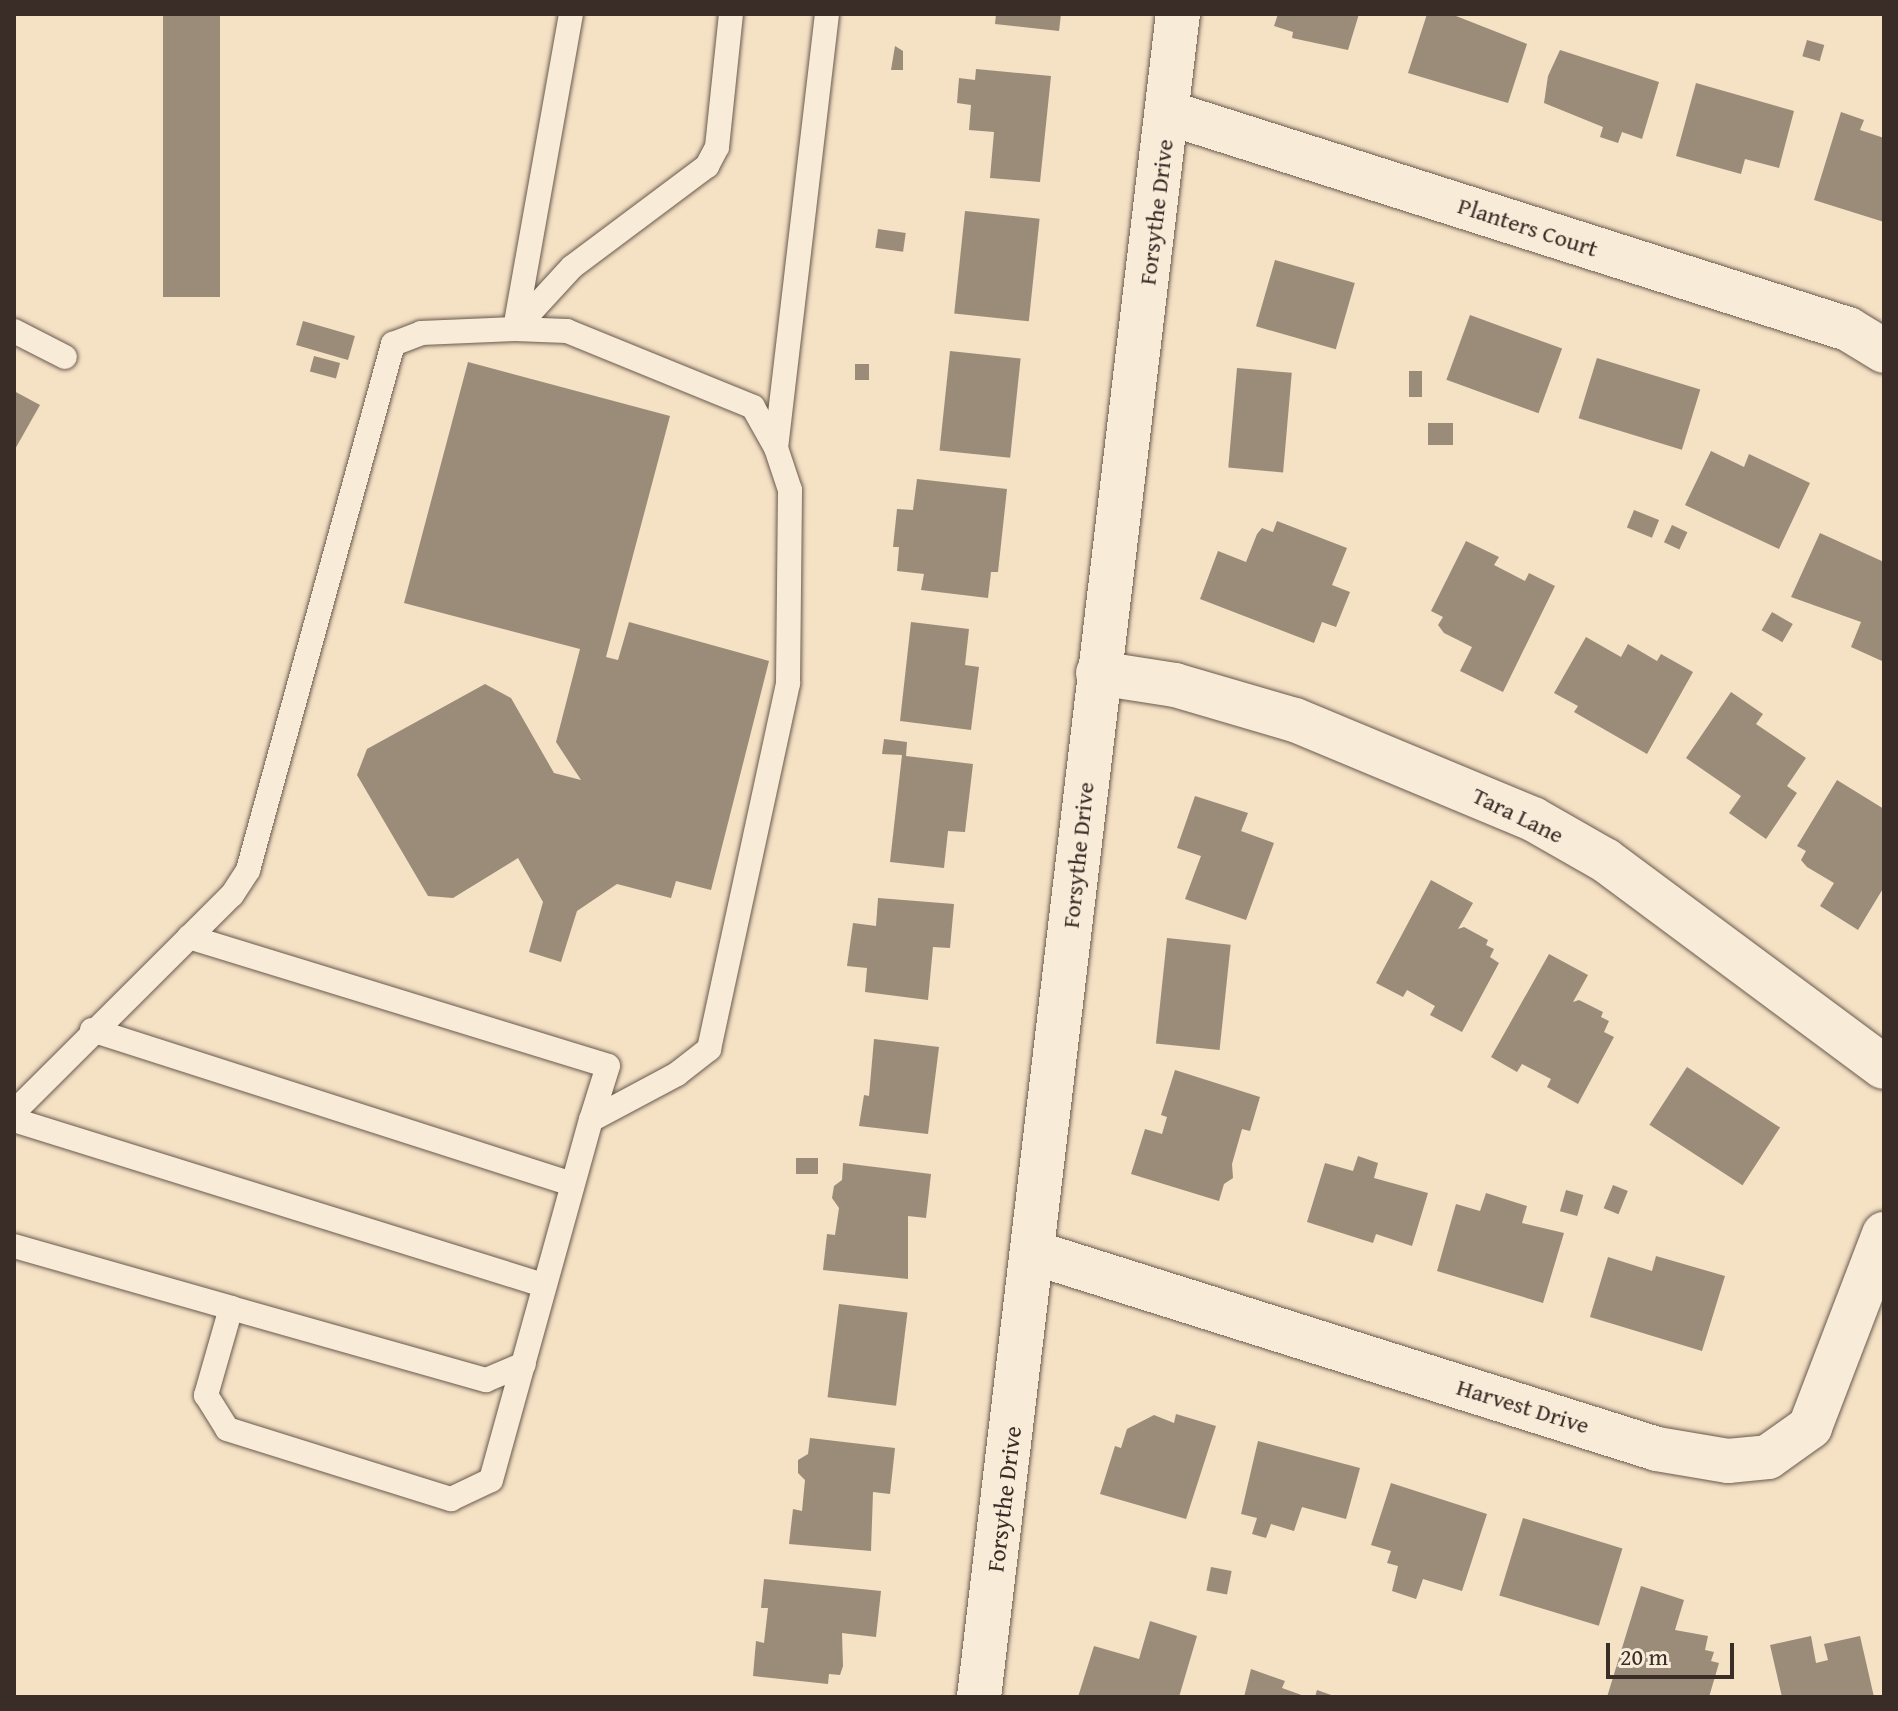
<!DOCTYPE html>
<style>
body{margin:0}
#map{position:relative;width:1898px;height:1711px;overflow:hidden;background:#f5e1c4;font-family:"Gentium Book Plus",serif}
div>[style]{position:absolute}
.building>*{inset:0;background:#9b8b79;transform-origin:0 0}
.roads{filter:drop-shadow(0 0 2px #695a4f) drop-shadow(0 0 2px #695a4f)}
.service>*{height:24px;margin:-12px;padding:0 12px;transform-origin:12px;border-radius:12px;background:#f8ecd9}
.minor>*{height:44px;margin:-22px;padding:0 22px;transform-origin:22px;border-radius:22px;background:#f8ecd9}
span{translate:-50% -50%;white-space:nowrap;text-align:center;line-height:1.15;-webkit-text-stroke:6px #f8ecd9;paint-order:stroke}
.street-label{font-size:24px;color:#3a2d28}
.frame{position:absolute;inset:0;border:16px solid #3a2d28;pointer-events:none}
.scale{position:absolute;left:1606px;top:1643px;width:128px;height:36px;box-sizing:border-box;border:4px solid #3a2d28;border-top:0;padding-left:10px;font-size:24px;line-height:28px;white-space:nowrap;color:#3a2d28;-webkit-text-stroke:6px #f8ecd9;paint-order:stroke}
</style>
<div id="map">
<div class="building">
<i style="left:163px;top:14px;width:57px;height:283px"></i>
<i style="clip-path:polygon(996px 14px,1061px 14px,1059px 31px,995px 24px)"></i>
<i style="clip-path:polygon(1278px 14px,1359px 14px,1348px 50px,1292px 38px,1293px 32px,1274px 26px)"></i>
<i style="clip-path:polygon(1427px 14px,1451px 14px,1527px 44px,1508px 103px,1408px 73px)"></i>
<i style="left:1807px;top:40px;width:18px;height:17px;rotate:16deg"></i>
<i style="clip-path:polygon(895px 46px,903px 51px,903px 70px,891px 70px)"></i>
<i style="clip-path:polygon(1560px 50px,1659px 82px,1642px 139px,1622px 132px,1618px 143px,1600px 137px,1603px 127px,1544px 103px,1548px 76px)"></i>
<i style="clip-path:polygon(976px 69px,1051px 76px,1040px 182px,990px 178px,994px 132px,969px 130px,971px 105px,957px 103px,959px 78px,975px 80px)"></i>
<i style="clip-path:polygon(1696px 83px,1794px 111px,1779px 168px,1745px 159px,1741px 174px,1676px 156px)"></i>
<i style="clip-path:polygon(1841px 112px,1864px 120px,1860px 130px,1884px 138px,1884px 222px,1814px 200px)"></i>
<i style="left:965px;top:211px;width:75px;height:103px;rotate:6deg"></i>
<i style="left:878px;top:229px;width:28px;height:19px;rotate:8deg"></i>
<i style="left:1275px;top:260px;width:83px;height:69px;rotate:16deg"></i>
<i style="left:1470px;top:315px;width:98px;height:69px;rotate:20deg"></i>
<i style="left:303px;top:321px;width:54px;height:25px;rotate:16deg"></i>
<i style="left:950px;top:351px;width:71px;height:100px;rotate:6deg"></i>
<i style="left:314px;top:356px;width:27px;height:16px;rotate:15deg"></i>
<i style="left:1597px;top:358px;width:108px;height:63px;rotate:17deg"></i>
<i style="clip-path:polygon(468px 362px,670px 416px,606px 657px,618px 660px,629px 622px,769px 661px,711px 890px,676px 881px,671px 898px,617px 884px,577px 911px,561px 962px,529px 952px,543px 902px,518px 858px,453px 898px,428px 896px,357px 775px,367px 749px,485px 684px,511px 698px,554px 773px,581px 780px,556px 742px,580px 649px,404px 603px)"></i>
<i style="left:855px;top:364px;width:14px;height:16px"></i>
<i style="left:1237px;top:368px;width:55px;height:100px;rotate:5deg"></i>
<i style="left:1409px;top:371px;width:13px;height:26px"></i>
<i style="clip-path:polygon(14px 391px,40px 405px,14px 451px)"></i>
<i style="left:1428px;top:423px;width:25px;height:22px"></i>
<i style="clip-path:polygon(1711px 451px,1744px 467px,1749px 454px,1810px 483px,1779px 549px,1685px 505px)"></i>
<i style="clip-path:polygon(917px 479px,1007px 489px,998px 572px,991px 572px,988px 598px,921px 590px,924px 574px,897px 571px,899px 547px,893px 547px,897px 509px,913px 510px)"></i>
<i style="left:1634px;top:510px;width:27px;height:19px;rotate:22deg"></i>
<i style="clip-path:polygon(1277px 521px,1347px 548px,1332px 585px,1350px 592px,1336px 627px,1322px 622px,1314px 643px,1200px 599px,1218px 551px,1246px 562px,1257px 534px,1262px 528px,1273px 532px)"></i>
<i style="left:1672px;top:525px;width:17px;height:19px;rotate:25deg"></i>
<i style="clip-path:polygon(1820px 533px,1884px 562px,1882px 661px,1851px 647px,1861px 622px,1791px 597px)"></i>
<i style="clip-path:polygon(1466px 541px,1499px 557px,1494px 565px,1525px 581px,1529px 573px,1555px 586px,1503px 692px,1460px 671px,1472px 647px,1444px 633px,1438px 625px,1443px 617px,1431px 611px)"></i>
<i style="left:1772px;top:612px;width:24px;height:21px;rotate:30deg"></i>
<i style="clip-path:polygon(911px 622px,969px 629px,965px 665px,979px 667px,971px 730px,900px 721px)"></i>
<i style="clip-path:polygon(1586px 637px,1621px 657px,1628px 644px,1657px 661px,1661px 654px,1693px 672px,1647px 754px,1574px 712px,1578px 706px,1554px 693px)"></i>
<i style="clip-path:polygon(1731px 692px,1763px 714px,1756px 724px,1806px 758px,1787px 786px,1797px 793px,1766px 839px,1729px 813px,1741px 796px,1686px 758px)"></i>
<i style="clip-path:polygon(884px 739px,907px 742px,906px 756px,973px 764px,965px 832px,948px 831px,944px 868px,890px 862px,902px 755px,882px 754px)"></i>
<i style="clip-path:polygon(1837px 780px,1884px 809px,1884px 887px,1858px 930px,1820px 906px,1834px 883px,1807px 867px,1801px 860px,1806px 851px,1797px 846px)"></i>
<i style="clip-path:polygon(1195px 796px,1248px 813px,1241px 831px,1274px 843px,1246px 920px,1185px 899px,1201px 856px,1177px 848px)"></i>
<i style="clip-path:polygon(1431px 880px,1473px 903px,1458px 929px,1464px 927px,1488px 940px,1486px 945px,1494px 949px,1490px 957px,1499px 963px,1462px 1032px,1430px 1015px,1435px 1006px,1407px 990px,1403px 997px,1376px 983px)"></i>
<i style="clip-path:polygon(878px 898px,954px 904px,950px 948px,933px 947px,928px 1000px,865px 992px,867px 968px,847px 966px,853px 923px,876px 926px)"></i>
<i style="left:1167px;top:938px;width:64px;height:106px;rotate:6deg"></i>
<i style="clip-path:polygon(1549px 954px,1588px 975px,1573px 1002px,1579px 1000px,1603px 1012px,1601px 1017px,1609px 1021px,1604px 1032px,1614px 1037px,1578px 1104px,1547px 1087px,1551px 1079px,1522px 1064px,1517px 1072px,1491px 1057px)"></i>
<i style="clip-path:polygon(874px 1039px,939px 1047px,928px 1134px,859px 1126px,864px 1095px,869px 1096px)"></i>
<i style="left:1687px;top:1067px;width:111px;height:69px;rotate:33deg"></i>
<i style="clip-path:polygon(1175px 1070px,1260px 1097px,1250px 1131px,1242px 1129px,1232px 1164px,1233px 1178px,1224px 1184px,1219px 1201px,1131px 1174px,1145px 1129px,1162px 1134px,1167px 1117px,1161px 1115px)"></i>
<i style="clip-path:polygon(1358px 1156px,1378px 1163px,1374px 1178px,1428px 1193px,1412px 1246px,1376px 1234px,1373px 1243px,1307px 1222px,1325px 1163px,1353px 1171px)"></i>
<i style="left:796px;top:1158px;width:22px;height:16px"></i>
<i style="clip-path:polygon(843px 1163px,931px 1174px,926px 1218px,908px 1216px,908px 1279px,823px 1270px,827px 1234px,835px 1235px,839px 1208px,832px 1198px,834px 1186px,842px 1180px)"></i>
<i style="left:1613px;top:1185px;width:16px;height:25px;rotate:22deg"></i>
<i style="left:1566px;top:1190px;width:18px;height:22px;rotate:16deg"></i>
<i style="clip-path:polygon(1486px 1193px,1527px 1206px,1522px 1223px,1564px 1233px,1543px 1303px,1437px 1271px,1456px 1204px,1480px 1211px)"></i>
<i style="clip-path:polygon(1656px 1256px,1725px 1276px,1702px 1351px,1590px 1317px,1608px 1257px,1652px 1271px)"></i>
<i style="left:839px;top:1304px;width:69px;height:94px;rotate:7deg"></i>
<i style="clip-path:polygon(1176px 1414px,1216px 1426px,1186px 1519px,1100px 1494px,1115px 1446px,1121px 1448px,1127px 1429px,1154px 1415px,1174px 1423px)"></i>
<i style="clip-path:polygon(810px 1438px,895px 1448px,890px 1494px,873px 1492px,871px 1551px,789px 1544px,793px 1509px,802px 1511px,805px 1480px,798px 1473px,798px 1460px,808px 1454px)"></i>
<i style="clip-path:polygon(1258px 1441px,1360px 1468px,1346px 1519px,1302px 1507px,1294px 1531px,1271px 1524px,1266px 1538px,1252px 1534px,1257px 1518px,1241px 1514px)"></i>
<i style="clip-path:polygon(1391px 1483px,1487px 1514px,1462px 1591px,1423px 1579px,1416px 1599px,1392px 1591px,1398px 1566px,1387px 1563px,1391px 1551px,1371px 1545px)"></i>
<i style="left:1523px;top:1518px;width:104px;height:81px;rotate:17deg"></i>
<i style="left:1211px;top:1567px;width:21px;height:24px;rotate:11deg"></i>
<i style="clip-path:polygon(764px 1579px,881px 1591px,876px 1637px,842px 1633px,843px 1666px,840px 1675px,829px 1674px,828px 1684px,753px 1676px,756px 1641px,764px 1643px,768px 1608px,761px 1608px)"></i>
<i style="clip-path:polygon(1641px 1586px,1684px 1600px,1675px 1630px,1708px 1636px,1705px 1650px,1714px 1652px,1711px 1661px,1719px 1663px,1709px 1697px,1607px 1697px)"></i>
<i style="clip-path:polygon(1150px 1621px,1197px 1636px,1179px 1697px,1078px 1697px,1094px 1646px,1139px 1659px)"></i>
<i style="clip-path:polygon(1811px 1636px,1816px 1663px,1828px 1660px,1824px 1644px,1860px 1636px,1874px 1697px,1782px 1697px,1770px 1645px)"></i>
<i style="clip-path:polygon(1251px 1669px,1285px 1681px,1282px 1688px,1307px 1697px,1244px 1697px)"></i>
<i style="clip-path:polygon(1317px 1690px,1337px 1697px,1315px 1697px)"></i>
</div>
<div class="roads">
<div class="service">
<i style="left:571px;top:14px;width:320px;rotate:100.1deg"></i>
<i style="left:515px;top:329px;width:52px;rotate:2.2deg"></i>
<i style="left:567px;top:331px;width:201px;rotate:22.2deg"></i>
<i style="left:753px;top:407px;width:47px;rotate:60.7deg"></i>
<i style="left:14px;top:331px;width:57px;rotate:27deg"></i>
<i style="left:189px;top:937px;width:438px;rotate:17.1deg"></i>
<i style="left:608px;top:1066px;width:57px;rotate:107.5deg"></i>
<i style="left:92px;top:1030px;width:504px;rotate:17.79deg"></i>
<i style="left:14px;top:1112px;width:308px;rotate:-44.9deg"></i>
<i style="left:232px;top:895px;width:30px;rotate:-57deg"></i>
<i style="left:248px;top:870px;width:546px;rotate:-74.59deg"></i>
<i style="left:393px;top:344px;width:30px;rotate:-21deg"></i>
<i style="left:421px;top:333px;width:94px;rotate:-2.4deg"></i>
<i style="left:515px;top:329px;width:84px;rotate:-47.4deg"></i>
<i style="left:572px;top:267px;width:169px;rotate:-36.8deg"></i>
<i style="left:707px;top:166px;width:21px;rotate:-62deg"></i>
<i style="left:717px;top:147px;width:134px;rotate:-84deg"></i>
<i style="left:14px;top:1120px;width:554px;rotate:17.32deg"></i>
<i style="left:14px;top:1246px;width:226px;rotate:15.9deg"></i>
<i style="left:231px;top:1308px;width:91px;rotate:106deg"></i>
<i style="left:206px;top:1395px;width:40px;rotate:58deg"></i>
<i style="left:227px;top:1429px;width:235px;rotate:17.4deg"></i>
<i style="left:451px;top:1499px;width:44px;rotate:-25.4deg"></i>
<i style="left:491px;top:1480px;width:374px;rotate:-74.5deg"></i>
<i style="left:591px;top:1120px;width:98px;rotate:-28.1deg"></i>
<i style="left:677px;top:1074px;width:41px;rotate:-38deg"></i>
<i style="left:709px;top:1049px;width:374px;rotate:-77.8deg"></i>
<i style="left:788px;top:683px;width:193px;rotate:-89.4deg"></i>
<i style="left:790px;top:490px;width:44px;rotate:-108.4deg"></i>
<i style="left:776px;top:448px;width:437px;rotate:-83.3deg"></i>
<i style="left:231px;top:1308px;width:265px;rotate:15.8deg"></i>
<i style="left:486px;top:1380px;width:41px;rotate:-22.8deg"></i>
</div>
<div class="minor">
<i style="left:1169px;top:113px;width:713px;rotate:17.65deg"></i>
<i style="left:1848px;top:329px;width:42px;rotate:31.4deg"></i>
<i style="left:1098px;top:673px;width:78px;rotate:8.9deg"></i>
<i style="left:1175px;top:685px;width:125px;rotate:16.3deg"></i>
<i style="left:1295px;top:720px;width:258px;rotate:22.6deg"></i>
<i style="left:1533px;top:819px;width:83px;rotate:29.7deg"></i>
<i style="left:1605px;top:860px;width:347px;rotate:36.6deg"></i>
<i style="left:1035px;top:1253px;width:652px;rotate:17.49deg"></i>
<i style="left:1657px;top:1449px;width:72px;rotate:9.6deg"></i>
<i style="left:1728px;top:1461px;width:40px;rotate:-5.7deg"></i>
<i style="left:1768px;top:1457px;width:52px;rotate:-35.5deg"></i>
<i style="left:1810px;top:1427px;width:207px;rotate:-69deg"></i>
<i style="left:979px;top:1697px;width:1695px;rotate:-83.26deg"></i>
</div>
</div>
<div class="street-label">
<span style="left:1156px;top:212px;rotate:-83deg">Forsythe Drive</span>
<span style="left:1528px;top:227px;rotate:18deg">Planters Court</span>
<span style="left:1518px;top:815px;rotate:26deg">Tara Lane</span>
<span style="left:1078px;top:855px;rotate:-84deg">Forsythe Drive</span>
<span style="left:1523px;top:1406px;rotate:17deg">Harvest Drive</span>
<span style="left:1004px;top:1499px;rotate:-83deg">Forsythe Drive</span>
</div>
<div class="frame"></div>
<div class="scale">20 m</div>
</div>
